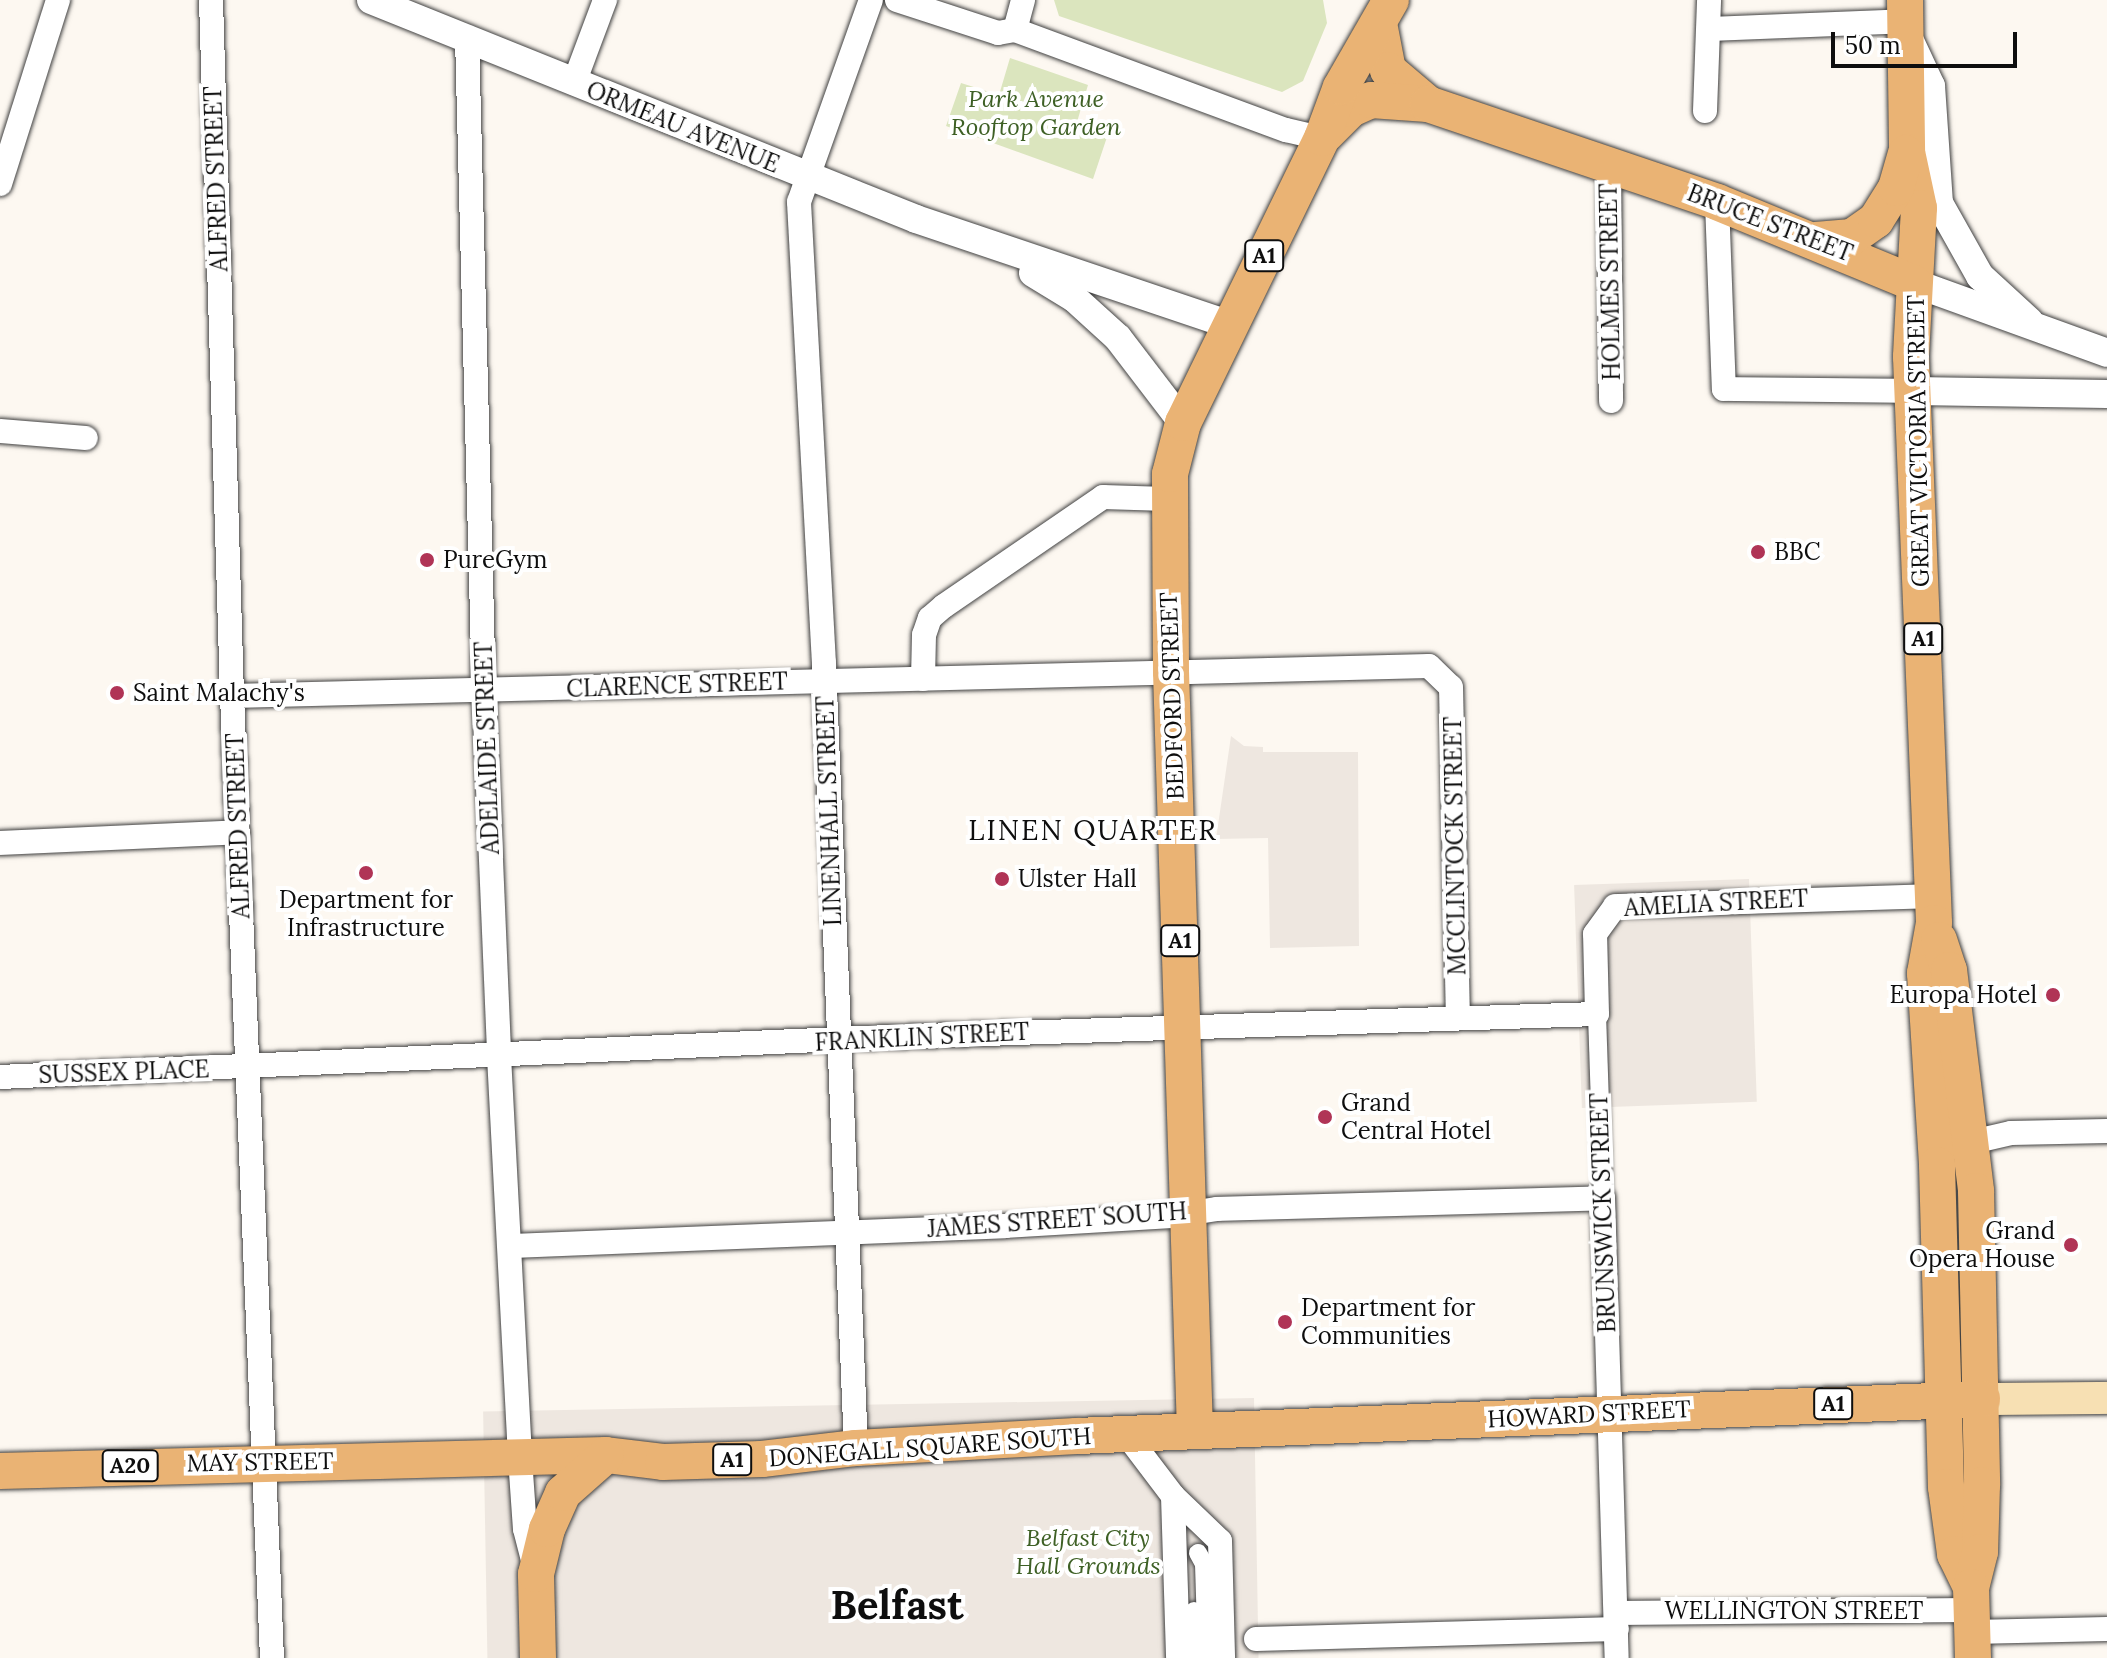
<!DOCTYPE html>
<style>
body{margin:0}
#map{position:relative;width:2107px;height:1658px;overflow:hidden;background:#fdf8f1;font-family:Lora,serif}
div>[style]{position:absolute}
.green>*{inset:0;background:#dbe5be}
.plaza>*{inset:0;background:#eee7e0;transform-origin:0 0}
.roads{filter:drop-shadow(0 0 2px #414141) drop-shadow(0 0 2px #414141)}
.pedestrian>*{height:18px;margin:-9px;padding:0 9px;transform-origin:9px;border-radius:9px;background:#fff}
.minor>*{height:24px;margin:-12px;padding:0 12px;transform-origin:12px;border-radius:12px;background:#fff}
.tertiary>*{height:28px;margin:-14px;padding:0 14px;transform-origin:14px;border-radius:14px;background:#fff}
.secondary>*{height:32px;margin:-16px;padding:0 16px;transform-origin:16px;border-radius:16px;background:#f7e0b3}
.primary>*{height:36px;margin:-18px;padding:0 18px;transform-origin:18px;border-radius:18px;background:#eab374}
.dots>*{width:22px;height:22px;translate:-50% -50%;box-sizing:border-box;border:4px solid #fff;border-radius:50%}
span{translate:-50% -50%;white-space:nowrap;text-align:center;line-height:1.15;-webkit-text-stroke:8px #fff;paint-order:stroke}
.shield-label span{padding:2px 6px;background:#fff;border:2px solid;border-radius:6px;-webkit-text-stroke-width:0}
.shield-label{font-size:22px;color:#0e0e0e;font-weight:700}
.park-label{font-size:24px;color:#3e6025;font-style:italic}
.street-label{font-size:24px;color:#0e0e0e}
.poi-label{font-size:24px;color:#0e0e0e}
.left{translate:0 -50%;text-align:left}
.right{translate:-100% -50%;text-align:right}
.quarter-label{font-size:28px;color:#0e0e0e;letter-spacing:2px}
.town-label{font-size:40px;color:#0e0e0e;font-weight:700}
.scale{position:absolute;left:1831px;top:32px;width:186px;height:36px;box-sizing:border-box;border:4px solid #0e0e0e;border-top:0;padding-left:10px;font-size:24px;line-height:28px;white-space:nowrap;color:#0e0e0e;-webkit-text-stroke:6px #fff;paint-order:stroke}
</style>
<div id="map">
<div class="green">
<i style="clip-path:polygon(1054px 0,1323px 0,1327px 23px,1303px 81px,1282px 92px,1059px 16px)"></i>
<i style="clip-path:polygon(1010px 58px,1088px 85px,1077px 122px,1108px 134px,1093px 179px,946px 126px,961px 83px,999px 95px)"></i>
</div>
<div class="plaza">
<i style="clip-path:polygon(1231px 736px,1244px 746px,1263px 747px,1263px 752px,1358px 752px,1359px 946px,1270px 948px,1268px 838px,1216px 839px)"></i>
<i style="left:1749px;top:879px;width:223px;height:175px;rotate:88deg"></i>
<i style="left:1254px;top:1398px;width:260px;height:771px;rotate:89deg"></i>
</div>
<div class="roads">
<div class="pedestrian">
<i style="left:1597px;top:1014px;width:184px;rotate:88.1deg"></i>
<i style="left:1198px;top:1553px;width:13px;rotate:61deg"></i>
<i style="left:1204px;top:1564px;width:94px;rotate:88.2deg"></i>
<i style="left:1194px;top:1611px;width:47px;rotate:90deg"></i>
</div>
<div class="minor">
<i style="left:211px;top:0;width:696px;rotate:88.27deg"></i>
<i style="left:232px;top:696px;width:963px;rotate:87.62deg"></i>
<i style="left:897px;top:0;width:106px;rotate:18.1deg"></i>
<i style="left:998px;top:33px;width:17px;rotate:-10deg"></i>
<i style="left:1015px;top:30px;width:289px;rotate:20.3deg"></i>
<i style="left:1286px;top:130px;width:37px;rotate:13deg"></i>
<i style="left:1709px;top:29px;width:196px;rotate:-2.3deg"></i>
<i style="left:1015px;top:30px;width:31px;rotate:-75deg"></i>
<i style="left:467px;top:37px;width:656px;rotate:88.52deg"></i>
<i style="left:484px;top:693px;width:363px;rotate:87.6deg"></i>
<i style="left:499px;top:1056px;width:403px;rotate:87deg"></i>
<i style="left:520px;top:1458px;width:71px;rotate:86deg"></i>
<i style="left:525px;top:1529px;width:40px;rotate:75.6deg"></i>
<i style="left:574px;top:83px;width:89px;rotate:-69.5deg"></i>
<i style="left:1705px;top:111px;width:111px;rotate:-87.9deg"></i>
<i style="left:1609px;top:164px;width:237px;rotate:89.5deg"></i>
<i style="left:0;top:184px;width:193px;rotate:-72.5deg"></i>
<i style="left:1717px;top:202px;width:187px;rotate:87.9deg"></i>
<i style="left:1724px;top:389px;width:190px;rotate:0.6deg"></i>
<i style="left:0;top:431px;width:86px;rotate:4.7deg"></i>
<i style="left:923px;top:679px;width:44px;rotate:-88.7deg"></i>
<i style="left:924px;top:635px;width:18px;rotate:-71deg"></i>
<i style="left:930px;top:618px;width:18px;rotate:-41deg"></i>
<i style="left:944px;top:606px;width:193px;rotate:-34.4deg"></i>
<i style="left:1103px;top:497px;width:64px;rotate:1.8deg"></i>
<i style="left:232px;top:696px;width:1197px;rotate:-1.44deg"></i>
<i style="left:1429px;top:666px;width:30px;rotate:44deg"></i>
<i style="left:1451px;top:687px;width:331px;rotate:88.8deg"></i>
<i style="left:0;top:843px;width:238px;rotate:-2.6deg"></i>
<i style="left:0;top:1077px;width:863px;rotate:-2.59deg"></i>
<i style="left:862px;top:1038px;width:735px;rotate:-1.87deg"></i>
<i style="left:1597px;top:1014px;width:80px;rotate:-91.4deg"></i>
<i style="left:1595px;top:934px;width:34px;rotate:-54deg"></i>
<i style="left:1615px;top:906px;width:317px;rotate:-1.8deg"></i>
<i style="left:1972px;top:1142px;width:40px;rotate:-13deg"></i>
<i style="left:2011px;top:1133px;width:96px;rotate:-1.2deg"></i>
<i style="left:512px;top:1246px;width:493px;rotate:-2.3deg"></i>
<i style="left:1005px;top:1226px;width:167px;rotate:-3.4deg"></i>
<i style="left:1172px;top:1216px;width:46px;rotate:-8.8deg"></i>
<i style="left:1217px;top:1209px;width:386px;rotate:-1.6deg"></i>
<i style="left:1603px;top:1198px;width:460px;rotate:88.3deg"></i>
<i style="left:1126px;top:1434px;width:78px;rotate:52.8deg"></i>
<i style="left:1173px;top:1496px;width:65px;rotate:43.8deg"></i>
<i style="left:1220px;top:1541px;width:117px;rotate:88.5deg"></i>
<i style="left:856px;top:1448px;width:785px;rotate:-92.34deg"></i>
<i style="left:824px;top:664px;width:463px;rotate:-93.1deg"></i>
<i style="left:799px;top:202px;width:214px;rotate:-70.4deg"></i>
<i style="left:1173px;top:1496px;width:162px;rotate:88.2deg"></i>
<i style="left:1616px;top:1613px;width:355px;rotate:-0.5deg"></i>
<i style="left:1972px;top:1632px;width:135px;rotate:-1.3deg"></i>
<i style="left:1256px;top:1639px;width:361px;rotate:-1.6deg"></i>
</div>
<div class="tertiary">
<i style="left:371px;top:0;width:587px;rotate:21.89deg"></i>
<i style="left:916px;top:219px;width:332px;rotate:18.6deg"></i>
<i style="left:1909px;top:39px;width:52px;rotate:64.9deg"></i>
<i style="left:1931px;top:86px;width:117px;rotate:86.1deg"></i>
<i style="left:1939px;top:203px;width:84px;rotate:60.7deg"></i>
<i style="left:1980px;top:276px;width:67px;rotate:42.6deg"></i>
<i style="left:1033px;top:273px;width:48px;rotate:31.4deg"></i>
<i style="left:1074px;top:298px;width:59px;rotate:42.3deg"></i>
<i style="left:1118px;top:338px;width:107px;rotate:52.6deg"></i>
<i style="left:1914px;top:283px;width:205px;rotate:19.9deg"></i>
<i style="left:1914px;top:391px;width:193px;rotate:0.9deg"></i>
</div>
<div class="secondary">
<i style="left:1982px;top:1399px;width:125px;rotate:-0.5deg"></i>
</div>
<div class="primary">
<i style="left:1905px;top:0;width:152px;rotate:89.2deg"></i>
<i style="left:1907px;top:152px;width:57px;rotate:77.9deg"></i>
<i style="left:1919px;top:208px;width:149px;rotate:93.1deg"></i>
<i style="left:1911px;top:357px;width:566px;rotate:87.67deg"></i>
<i style="left:1934px;top:923px;width:51px;rotate:100.2deg"></i>
<i style="left:1925px;top:973px;width:192px;rotate:86.4deg"></i>
<i style="left:1937px;top:1165px;width:322px;rotate:88.4deg"></i>
<i style="left:1946px;top:1487px;width:68px;rotate:82.3deg"></i>
<i style="left:1955px;top:1554px;width:37px;rotate:64deg"></i>
<i style="left:1379px;top:23px;width:48px;rotate:79.2deg"></i>
<i style="left:1388px;top:70px;width:51px;rotate:40.2deg"></i>
<i style="left:1326px;top:134px;width:35px;rotate:-45deg"></i>
<i style="left:1351px;top:109px;width:22px;rotate:-24deg"></i>
<i style="left:1371px;top:100px;width:57px;rotate:4deg"></i>
<i style="left:1428px;top:104px;width:305px;rotate:18.7deg"></i>
<i style="left:1717px;top:202px;width:213px;rotate:22.4deg"></i>
<i style="left:1816px;top:240px;width:36px;rotate:-5deg"></i>
<i style="left:1852px;top:237px;width:29px;rotate:-35deg"></i>
<i style="left:1876px;top:220px;width:38px;rotate:-58deg"></i>
<i style="left:1896px;top:188px;width:36px;rotate:-74deg"></i>
<i style="left:1939px;top:940px;width:32px;rotate:72deg"></i>
<i style="left:1949px;top:970px;width:223px;rotate:83deg"></i>
<i style="left:1976px;top:1191px;width:294px;rotate:88.8deg"></i>
<i style="left:1982px;top:1485px;width:67px;rotate:91.7deg"></i>
<i style="left:1980px;top:1552px;width:36px;rotate:104deg"></i>
<i style="left:1971px;top:1587px;width:71px;rotate:88.4deg"></i>
<i style="left:1195px;top:1431px;width:759px;rotate:-91.81deg"></i>
<i style="left:1171px;top:672px;width:198px;rotate:-90.3deg"></i>
<i style="left:1170px;top:474px;width:53px;rotate:-75.7deg"></i>
<i style="left:1183px;top:423px;width:317px;rotate:-64deg"></i>
<i style="left:1322px;top:138px;width:54px;rotate:-69.6deg"></i>
<i style="left:1341px;top:87px;width:100px;rotate:-60.1deg"></i>
<i style="left:0;top:1471px;width:606px;rotate:-1.51deg"></i>
<i style="left:606px;top:1455px;width:57px;rotate:7deg"></i>
<i style="left:663px;top:1462px;width:99px;rotate:-1.7deg"></i>
<i style="left:762px;top:1459px;width:95px;rotate:-6.7deg"></i>
<i style="left:856px;top:1448px;width:221px;rotate:-3.1deg"></i>
<i style="left:1077px;top:1436px;width:906px;rotate:-2.34deg"></i>
<i style="left:538px;top:1658px;width:84px;rotate:-91.4deg"></i>
<i style="left:536px;top:1574px;width:46px;rotate:-76.3deg"></i>
<i style="left:547px;top:1529px;width:39px;rotate:-66deg"></i>
<i style="left:563px;top:1493px;width:57px;rotate:-41.5deg"></i>
</div>
</div>
<div class="dots">
<i style="left:1758px;top:552px;background:#b03456"></i>
<i style="left:427px;top:560px;background:#b03456"></i>
<i style="left:117px;top:693px;background:#b03456"></i>
<i style="left:366px;top:873px;background:#b03456"></i>
<i style="left:1002px;top:879px;background:#b03456"></i>
<i style="left:2053px;top:995px;background:#b03456"></i>
<i style="left:1325px;top:1117px;background:#b03456"></i>
<i style="left:2071px;top:1245px;background:#b03456"></i>
<i style="left:1285px;top:1322px;background:#b03456"></i>
</div>
<div class="shield-label">
<span style="left:1264px;top:256px">A1</span>
<span style="left:1923px;top:639px">A1</span>
<span style="left:1180px;top:941px">A1</span>
<span style="left:1833px;top:1404px">A1</span>
<span style="left:732px;top:1460px">A1</span>
<span style="left:130px;top:1466px">A20</span>
</div>
<div class="park-label">
<span style="left:1036px;top:113px">Park Avenue<br>Rooftop Garden</span>
<span style="left:1088px;top:1552px">Belfast City<br>Hall Grounds</span>
</div>
<div class="street-label">
<span style="left:683px;top:127px;rotate:22deg">ORMEAU AVENUE</span>
<span style="left:216px;top:179px;rotate:-92deg">ALFRED STREET</span>
<span style="left:1770px;top:223px;rotate:21deg">BRUCE STREET</span>
<span style="left:1610px;top:282px;rotate:-91deg">HOLMES STREET</span>
<span style="left:1918px;top:441px;rotate:-91deg">GREAT VICTORIA STREET</span>
<span style="left:677px;top:685px;rotate:-2deg">CLARENCE STREET</span>
<span style="left:1172px;top:696px;rotate:-92deg">BEDFORD STREET</span>
<span style="left:487px;top:748px;rotate:-92deg">ADELAIDE STREET</span>
<span style="left:829px;top:811px;rotate:-92deg">LINENHALL STREET</span>
<span style="left:238px;top:826px;rotate:-92deg">ALFRED STREET</span>
<span style="left:1455px;top:846px;rotate:-91deg">MCCLINTOCK STREET</span>
<span style="left:1716px;top:903px;rotate:-3deg">AMELIA STREET</span>
<span style="left:922px;top:1037px;rotate:-3deg">FRANKLIN STREET</span>
<span style="left:124px;top:1072px;rotate:-2deg">SUSSEX PLACE</span>
<span style="left:1603px;top:1213px;rotate:-92deg">BRUNSWICK STREET</span>
<span style="left:1057px;top:1220px;rotate:-4deg">JAMES STREET SOUTH</span>
<span style="left:1589px;top:1414px;rotate:-3deg">HOWARD STREET</span>
<span style="left:930px;top:1447px;rotate:-4deg">DONEGALL SQUARE SOUTH</span>
<span style="left:260px;top:1462px;rotate:-1deg">MAY STREET</span>
<span style="left:1794px;top:1611px">WELLINGTON STREET</span>
</div>
<div class="poi-label">
<span class="left" style="left:1774px;top:552px">BBC</span>
<span class="left" style="left:443px;top:560px">PureGym</span>
<span class="left" style="left:133px;top:693px">Saint Malachy's</span>
<span class="left" style="left:1018px;top:879px">Ulster Hall</span>
<span style="left:366px;top:914px">Department for<br>Infrastructure</span>
<span class="right" style="left:2037px;top:995px">Europa Hotel</span>
<span class="left" style="left:1341px;top:1117px">Grand<br>Central Hotel</span>
<span class="right" style="left:2055px;top:1245px">Grand<br>Opera House</span>
<span class="left" style="left:1301px;top:1322px">Department for<br>Communities</span>
</div>
<div class="quarter-label">
<span style="left:1093px;top:830px">LINEN QUARTER</span>
</div>
<div class="town-label">
<span style="left:897px;top:1605px">Belfast</span>
</div>
<div class="scale">50 m</div>
</div>
